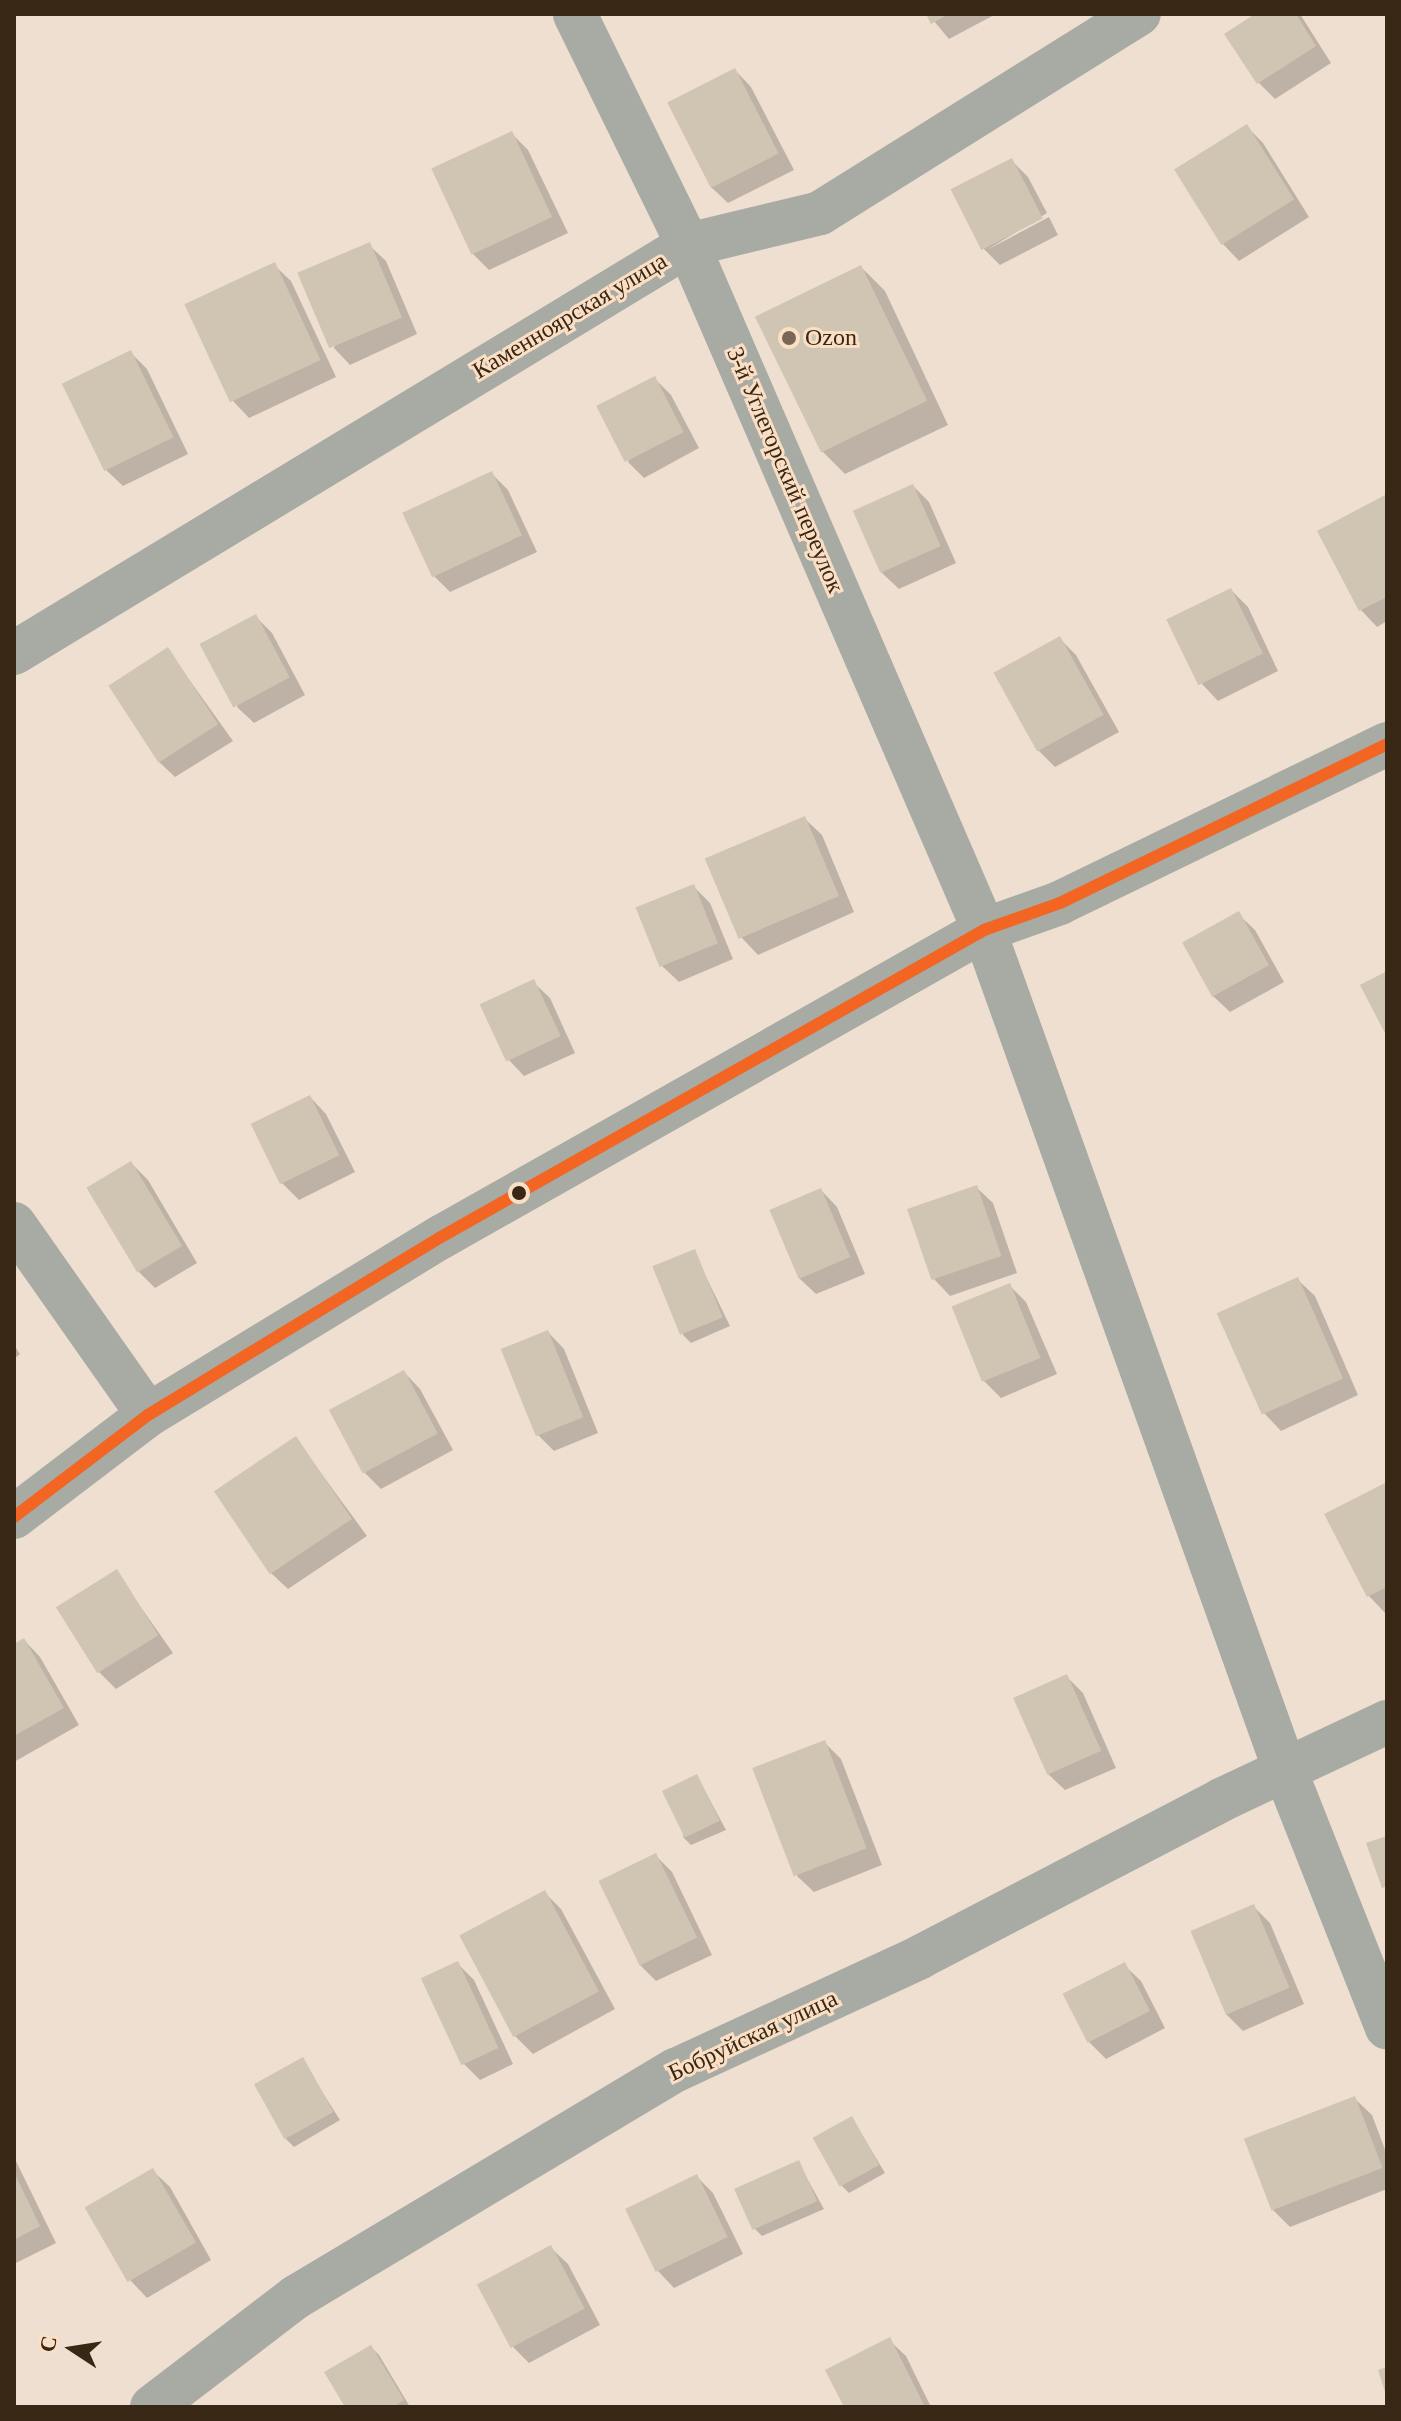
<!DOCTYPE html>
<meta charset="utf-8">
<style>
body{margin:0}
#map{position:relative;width:1401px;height:2421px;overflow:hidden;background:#eedfd1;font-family:Georgia,serif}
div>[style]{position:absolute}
.shadow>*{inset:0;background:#0003}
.building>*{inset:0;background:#d0c4b2;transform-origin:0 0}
.minor>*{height:44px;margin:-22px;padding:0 22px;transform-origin:22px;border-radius:22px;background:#a8aaa4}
.tertiary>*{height:44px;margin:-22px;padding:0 22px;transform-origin:22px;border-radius:22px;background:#a8aaa4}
.bus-1>*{height:12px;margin:-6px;padding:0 6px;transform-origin:6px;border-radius:6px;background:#f26522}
.dots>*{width:22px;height:22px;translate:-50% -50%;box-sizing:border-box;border:4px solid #fbdfc4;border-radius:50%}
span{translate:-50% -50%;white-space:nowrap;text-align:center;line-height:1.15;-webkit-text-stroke:6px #fbdfc4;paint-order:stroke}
.street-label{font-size:24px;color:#382715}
.poi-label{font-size:24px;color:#382715}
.left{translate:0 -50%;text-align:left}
.frame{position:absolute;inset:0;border:16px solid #382715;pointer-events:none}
.north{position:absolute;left:32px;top:2309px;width:80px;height:80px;-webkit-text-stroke:6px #fbdfc4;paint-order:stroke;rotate:282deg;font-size:22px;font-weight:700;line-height:32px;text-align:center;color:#382715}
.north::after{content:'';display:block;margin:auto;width:28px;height:36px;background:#382715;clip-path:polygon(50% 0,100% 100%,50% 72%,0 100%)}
</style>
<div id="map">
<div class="shadow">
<i style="clip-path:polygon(928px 14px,996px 14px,949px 39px)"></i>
<i style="clip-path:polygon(1259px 14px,1300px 14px,1331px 63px,1275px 99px,1258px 82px)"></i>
<i style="clip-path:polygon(735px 70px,751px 87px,794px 170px,728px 203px,711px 187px)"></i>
<i style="clip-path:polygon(1247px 127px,1263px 143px,1309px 217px,1239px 261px,1223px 244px,1177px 171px)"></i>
<i style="clip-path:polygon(512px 134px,528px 150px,568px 233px,489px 270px,473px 254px)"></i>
<i style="clip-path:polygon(1011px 160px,1028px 177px,1047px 213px,987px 250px,1049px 217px,1058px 235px,1000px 265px,984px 249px)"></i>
<i style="clip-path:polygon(369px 245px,386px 261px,417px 334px,350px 365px,334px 348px)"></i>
<i style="clip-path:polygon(274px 265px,291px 281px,336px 377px,249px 418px,233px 401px)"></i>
<i style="clip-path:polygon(861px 267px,885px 291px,948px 425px,845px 474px,821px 450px)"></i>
<i style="clip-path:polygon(131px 353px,147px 369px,188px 454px,123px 486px,106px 470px)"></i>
<i style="clip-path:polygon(655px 379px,671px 395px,699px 448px,644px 478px,628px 462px)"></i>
<i style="clip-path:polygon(491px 473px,508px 490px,537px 552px,450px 592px,434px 576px)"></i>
<i style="clip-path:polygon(913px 486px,929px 502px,956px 563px,899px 589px,882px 573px)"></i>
<i style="clip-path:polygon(1387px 496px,1387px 621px,1377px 627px,1361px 610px)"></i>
<i style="clip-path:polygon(1231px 590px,1248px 607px,1278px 671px,1218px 701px,1202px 684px,1170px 621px)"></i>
<i style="clip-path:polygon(255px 616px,272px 633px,305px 695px,254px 723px,237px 707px)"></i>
<i style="clip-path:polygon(1060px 639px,1076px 655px,1119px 732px,1055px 767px,1038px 750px)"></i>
<i style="clip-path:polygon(168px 650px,233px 741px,175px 777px,158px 761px)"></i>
<i style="clip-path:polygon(805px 819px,822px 835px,854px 912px,758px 955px,742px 938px,709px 862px)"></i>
<i style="clip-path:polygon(694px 887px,710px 903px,733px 959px,679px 982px,662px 966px)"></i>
<i style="clip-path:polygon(1238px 914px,1255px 930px,1284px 982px,1230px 1012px,1213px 996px)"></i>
<i style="clip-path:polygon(533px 982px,550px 998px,575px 1053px,524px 1076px,508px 1059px)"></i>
<i style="clip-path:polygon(310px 1097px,326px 1114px,355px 1172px,299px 1200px,282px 1183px,254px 1125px)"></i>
<i style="clip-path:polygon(131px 1163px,148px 1180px,197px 1263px,155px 1288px,138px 1271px)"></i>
<i style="clip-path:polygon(976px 1187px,993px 1203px,1017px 1273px,950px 1296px,934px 1279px)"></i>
<i style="clip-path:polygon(821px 1190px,837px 1207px,865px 1274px,816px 1294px,799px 1278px)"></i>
<i style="clip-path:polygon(694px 1252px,730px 1326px,691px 1343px,683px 1335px)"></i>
<i style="clip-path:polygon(1298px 1280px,1315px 1296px,1358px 1395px,1281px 1431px,1265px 1414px,1220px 1315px)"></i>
<i style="clip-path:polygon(1010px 1286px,1026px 1302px,1057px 1374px,1001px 1398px,984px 1381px)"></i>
<i style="clip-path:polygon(548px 1332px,564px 1349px,598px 1433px,554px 1451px,537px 1434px)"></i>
<i style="clip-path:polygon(14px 1345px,20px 1354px,14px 1359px)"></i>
<i style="clip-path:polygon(404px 1372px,420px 1389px,453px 1450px,381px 1489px,365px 1473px)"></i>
<i style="clip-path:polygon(296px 1439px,367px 1536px,288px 1589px,271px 1573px)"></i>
<i style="clip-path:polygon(1387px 1484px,1387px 1612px,1385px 1613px,1369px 1596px,1327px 1515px)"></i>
<i style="clip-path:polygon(116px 1572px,173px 1653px,116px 1689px,99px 1672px)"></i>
<i style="clip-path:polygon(24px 1640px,40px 1657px,79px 1725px,14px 1762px,14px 1646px)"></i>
<i style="clip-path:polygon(1066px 1676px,1083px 1693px,1116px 1768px,1065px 1790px,1048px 1774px)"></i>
<i style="clip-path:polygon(824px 1742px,841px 1759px,882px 1865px,814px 1892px,797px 1876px)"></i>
<i style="clip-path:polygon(697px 1776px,726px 1830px,691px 1845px,683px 1837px)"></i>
<i style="clip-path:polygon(656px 1856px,672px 1872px,712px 1955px,656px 1981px,640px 1965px)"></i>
<i style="clip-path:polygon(545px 1893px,561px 1909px,615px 2009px,533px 2054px,516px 2037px,463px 1937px)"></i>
<i style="clip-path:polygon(1253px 1906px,1270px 1923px,1304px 2004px,1243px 2031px,1226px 2014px)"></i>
<i style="clip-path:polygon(457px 1963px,474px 1980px,513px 2064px,480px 2080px,464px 2064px)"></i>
<i style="clip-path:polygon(1124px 1965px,1141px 1981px,1165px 2028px,1106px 2059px,1089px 2042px,1066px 1995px)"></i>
<i style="clip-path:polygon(302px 2060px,340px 2120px,294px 2147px,286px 2139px)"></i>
<i style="clip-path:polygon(1355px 2099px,1372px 2115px,1387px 2155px,1387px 2189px,1290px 2227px,1273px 2210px)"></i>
<i style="clip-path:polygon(852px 2118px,885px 2173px,849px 2193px,841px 2185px)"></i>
<i style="clip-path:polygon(14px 2157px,56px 2243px,14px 2264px)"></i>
<i style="clip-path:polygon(798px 2162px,824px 2209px,762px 2236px,754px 2228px)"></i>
<i style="clip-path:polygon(153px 2171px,170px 2187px,211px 2260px,147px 2298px,131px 2281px,88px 2208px)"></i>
<i style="clip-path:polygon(697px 2177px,713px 2193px,743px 2254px,674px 2288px,658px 2271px)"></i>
<i style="clip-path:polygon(551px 2248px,568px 2264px,600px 2325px,529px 2363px,513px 2347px)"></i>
<i style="clip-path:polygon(889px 2340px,906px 2356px,931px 2407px,846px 2407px)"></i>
<i style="clip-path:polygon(371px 2347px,379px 2355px,410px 2407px,347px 2407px)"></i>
</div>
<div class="building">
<i style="clip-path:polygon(926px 14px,949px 14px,931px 24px)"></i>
<i style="clip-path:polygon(1255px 14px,1296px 14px,1316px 46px,1257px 84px,1224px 34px)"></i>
<i style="left:735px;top:68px;width:96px;height:76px;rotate:63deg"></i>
<i style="left:1247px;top:124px;width:89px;height:86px;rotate:58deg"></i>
<i style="left:512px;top:131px;width:95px;height:89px;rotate:65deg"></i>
<i style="left:1012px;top:158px;width:68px;height:69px;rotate:63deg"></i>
<i style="left:370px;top:242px;width:82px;height:79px;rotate:67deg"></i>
<i style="left:275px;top:262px;width:108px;height:100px;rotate:65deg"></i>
<i style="left:861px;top:265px;width:151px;height:118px;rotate:64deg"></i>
<i style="left:131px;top:350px;width:97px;height:77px;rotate:64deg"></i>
<i style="left:655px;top:376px;width:63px;height:66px;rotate:63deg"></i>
<i style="left:492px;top:471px;width:71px;height:99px;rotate:65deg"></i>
<i style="left:913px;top:484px;width:68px;height:66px;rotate:66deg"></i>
<i style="clip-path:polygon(1387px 494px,1387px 597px,1359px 611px,1317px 531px)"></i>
<i style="left:1231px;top:588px;width:73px;height:72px;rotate:64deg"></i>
<i style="left:256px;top:614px;width:72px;height:64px;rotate:62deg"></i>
<i style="left:1060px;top:636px;width:90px;height:76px;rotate:61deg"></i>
<i style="left:168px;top:647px;width:92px;height:71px;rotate:57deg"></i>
<i style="left:805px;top:816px;width:87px;height:109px;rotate:67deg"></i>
<i style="left:694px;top:884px;width:64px;height:63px;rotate:68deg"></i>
<i style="left:1239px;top:911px;width:62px;height:65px;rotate:61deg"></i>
<i style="clip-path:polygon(1387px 971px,1387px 1037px,1360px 985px)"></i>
<i style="left:534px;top:979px;width:63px;height:60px;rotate:65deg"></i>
<i style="left:310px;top:1095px;width:67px;height:66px;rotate:64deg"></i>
<i style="left:131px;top:1161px;width:99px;height:52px;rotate:59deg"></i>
<i style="left:977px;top:1185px;width:75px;height:74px;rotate:71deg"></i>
<i style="left:821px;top:1188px;width:75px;height:56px;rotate:67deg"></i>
<i style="left:695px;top:1249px;width:74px;height:46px;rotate:68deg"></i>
<i style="left:1298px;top:1277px;width:111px;height:89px;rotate:66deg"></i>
<i style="left:1010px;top:1283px;width:81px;height:63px;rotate:68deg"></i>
<i style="left:548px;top:1330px;width:94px;height:51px;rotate:68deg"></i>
<i style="left:404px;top:1370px;width:72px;height:85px;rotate:62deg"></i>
<i style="left:296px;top:1436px;width:100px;height:99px;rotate:56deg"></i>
<i style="clip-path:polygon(1387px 1482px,1387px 1587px,1367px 1597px,1324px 1514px)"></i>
<i style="left:117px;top:1569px;width:78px;height:72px;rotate:58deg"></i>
<i style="clip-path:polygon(24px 1638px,64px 1708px,14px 1736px,14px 1644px)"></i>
<i style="left:1067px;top:1674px;width:84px;height:59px;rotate:66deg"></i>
<i style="left:825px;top:1740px;width:116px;height:78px;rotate:69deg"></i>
<i style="left:697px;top:1774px;width:52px;height:39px;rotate:64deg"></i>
<i style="clip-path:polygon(1387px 1836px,1387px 1886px,1382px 1888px,1366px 1843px)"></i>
<i style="left:656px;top:1853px;width:94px;height:64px;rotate:64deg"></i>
<i style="left:545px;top:1890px;width:115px;height:97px;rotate:62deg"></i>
<i style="left:1254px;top:1904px;width:91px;height:69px;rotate:67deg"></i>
<i style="left:458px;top:1961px;width:96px;height:41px;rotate:65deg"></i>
<i style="left:1125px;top:1962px;width:55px;height:70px;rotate:63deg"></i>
<i style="left:303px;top:2057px;width:63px;height:56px;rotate:61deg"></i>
<i style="left:1355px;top:2096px;width:77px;height:119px;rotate:69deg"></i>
<i style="left:852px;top:2116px;width:56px;height:45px;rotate:61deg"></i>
<i style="left:799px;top:2160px;width:45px;height:71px;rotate:66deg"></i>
<i style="left:153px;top:2168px;width:86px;height:79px;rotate:60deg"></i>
<i style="clip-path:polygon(14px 2172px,40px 2226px,14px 2240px)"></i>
<i style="left:697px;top:2174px;width:70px;height:80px;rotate:64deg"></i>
<i style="left:551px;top:2245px;width:72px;height:84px;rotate:62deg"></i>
<i style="clip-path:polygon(890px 2337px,925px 2407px,844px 2407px,825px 2370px)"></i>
<i style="clip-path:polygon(371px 2345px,404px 2400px,393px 2407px,345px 2407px,324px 2372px)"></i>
<i style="clip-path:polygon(1387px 2367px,1387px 2395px,1386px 2395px,1378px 2370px)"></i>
</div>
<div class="minor">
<i style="left:14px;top:653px;width:788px;rotate:-31.19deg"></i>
<i style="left:688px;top:245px;width:136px;rotate:-13.6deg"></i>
<i style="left:820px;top:213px;width:376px;rotate:-32deg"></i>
<i style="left:1387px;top:744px;width:364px;rotate:154.1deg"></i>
<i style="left:1060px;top:903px;width:81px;rotate:160.4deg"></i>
<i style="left:984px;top:930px;width:892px;rotate:70.29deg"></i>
<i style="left:1285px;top:1770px;width:277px;rotate:68.4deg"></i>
<i style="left:14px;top:1224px;width:233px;rotate:54.9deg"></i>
<i style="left:152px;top:2407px;width:181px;rotate:-37.4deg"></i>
<i style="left:296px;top:2297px;width:443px;rotate:-30.9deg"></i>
<i style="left:676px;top:2070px;width:269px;rotate:-24.8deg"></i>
<i style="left:920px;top:1957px;width:339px;rotate:-27.5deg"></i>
<i style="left:1221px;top:1800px;width:183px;rotate:-25.2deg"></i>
</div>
<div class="tertiary">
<i style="left:14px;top:1517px;width:168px;rotate:-37.3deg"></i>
<i style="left:148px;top:1415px;width:343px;rotate:-31.3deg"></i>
<i style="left:441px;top:1237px;width:624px;rotate:-29.48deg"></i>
<i style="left:984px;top:930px;width:746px;rotate:-113.37deg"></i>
<i style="left:688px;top:245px;width:257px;rotate:-116.1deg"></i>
</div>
<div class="bus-1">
<i style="left:14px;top:1517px;width:168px;rotate:-37.3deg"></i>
<i style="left:148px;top:1415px;width:343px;rotate:-31.3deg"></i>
<i style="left:441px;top:1237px;width:624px;rotate:-29.48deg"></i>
<i style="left:984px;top:930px;width:81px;rotate:-19.6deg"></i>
<i style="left:1060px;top:903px;width:364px;rotate:-25.9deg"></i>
</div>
<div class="dots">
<i style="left:789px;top:338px;background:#786757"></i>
<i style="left:519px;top:1193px;background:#382715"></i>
</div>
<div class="street-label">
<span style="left:570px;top:316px;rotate:-31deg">Каменноярская улица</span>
<span style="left:785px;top:470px;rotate:67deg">3-й Углегорский переулок</span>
<span style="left:753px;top:2036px;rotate:-25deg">Бобруйская улица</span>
</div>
<div class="poi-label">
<span class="left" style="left:805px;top:338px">Ozon</span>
</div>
<div class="frame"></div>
<div class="north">С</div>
</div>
